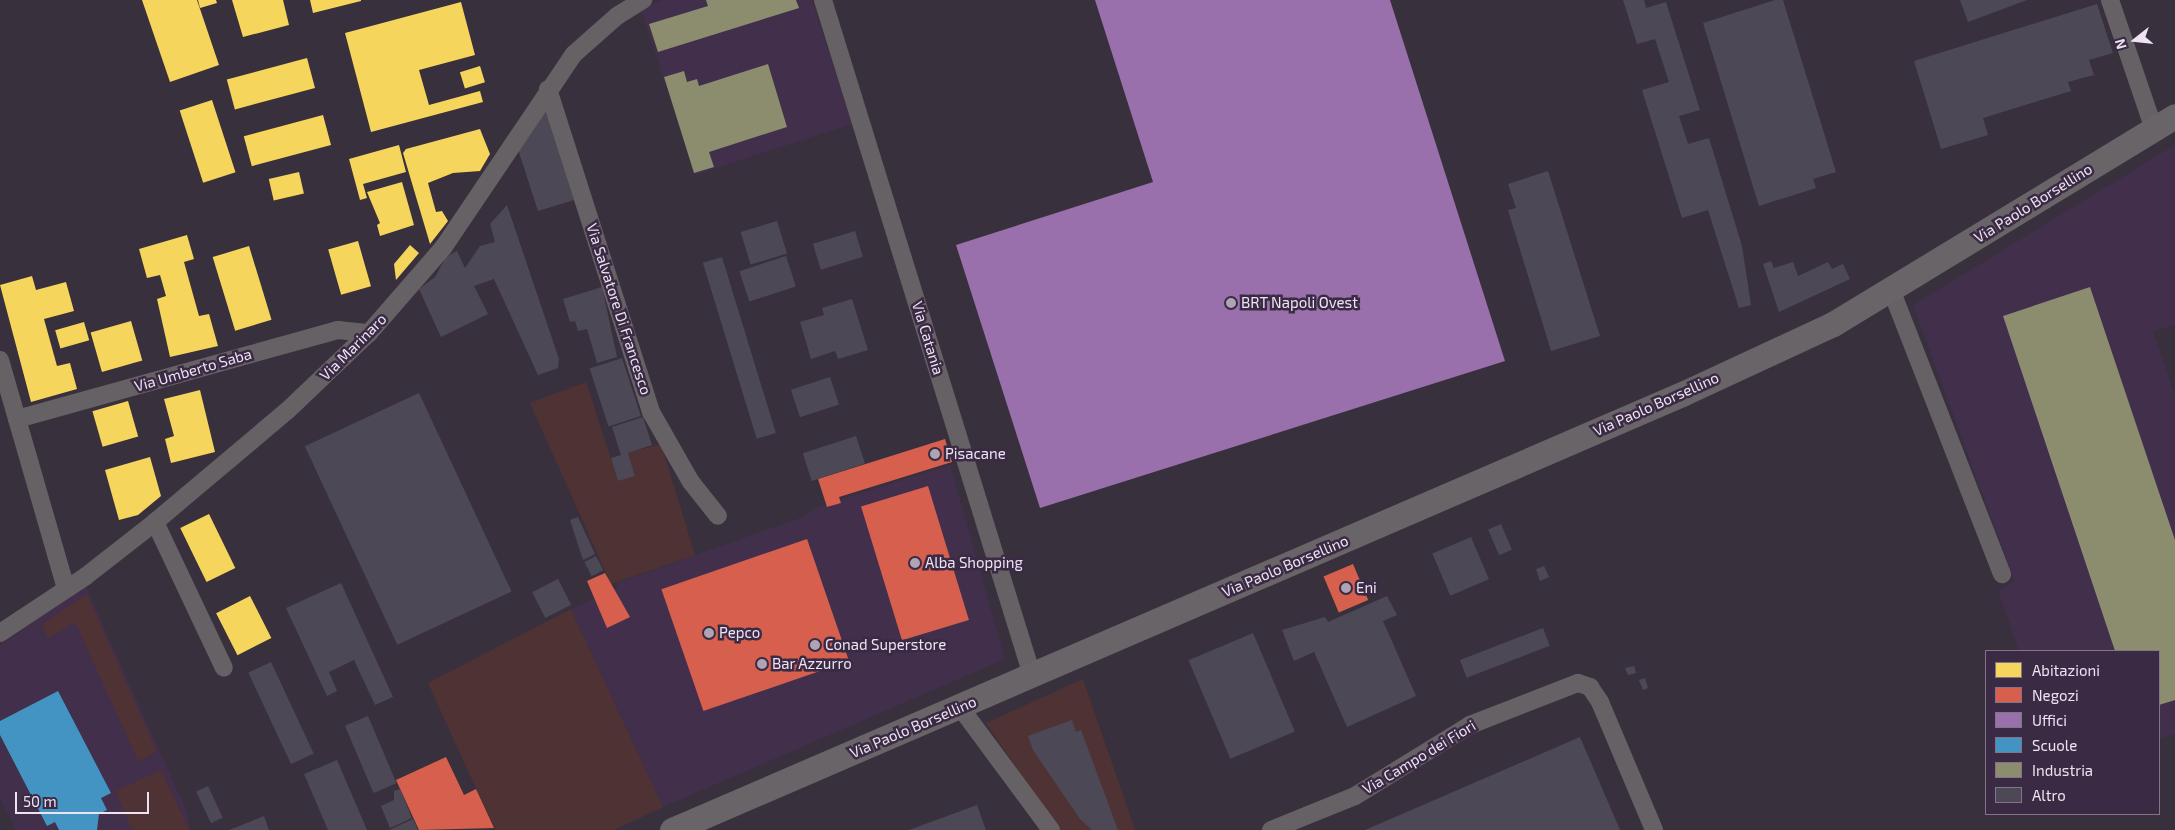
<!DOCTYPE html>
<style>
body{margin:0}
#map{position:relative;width:2175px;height:830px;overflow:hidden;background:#39303d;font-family:"Exo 2",sans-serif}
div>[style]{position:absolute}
.built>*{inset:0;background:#412f4c}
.green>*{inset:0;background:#4f3234}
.homes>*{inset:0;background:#f6d55c;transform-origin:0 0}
.shops>*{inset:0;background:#d6604d;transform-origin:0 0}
.offices>*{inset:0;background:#9970ab}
.schools>*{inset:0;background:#4393c3}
.industry>*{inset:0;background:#8c8c6e}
.building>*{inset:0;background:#4c4856;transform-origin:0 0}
.minor>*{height:18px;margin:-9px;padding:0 9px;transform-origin:9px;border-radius:9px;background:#666165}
.secondary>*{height:25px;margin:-12.5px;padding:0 12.5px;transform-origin:12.5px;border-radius:12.5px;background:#696468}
.dots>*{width:14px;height:14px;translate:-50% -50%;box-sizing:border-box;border:2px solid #3a2a43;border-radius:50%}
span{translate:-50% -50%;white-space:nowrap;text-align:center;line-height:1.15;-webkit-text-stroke:5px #3a2a43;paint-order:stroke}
.street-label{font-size:15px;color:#ede3f3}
.poi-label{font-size:15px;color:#ede3f3}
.left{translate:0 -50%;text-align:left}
.legend{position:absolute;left:1985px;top:650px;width:175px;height:165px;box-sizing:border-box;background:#3a2a43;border:1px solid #827489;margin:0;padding:6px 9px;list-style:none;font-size:15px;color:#ede3f3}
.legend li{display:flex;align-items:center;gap:10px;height:25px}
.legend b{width:25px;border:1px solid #827489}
.north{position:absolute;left:2110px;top:15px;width:50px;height:50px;-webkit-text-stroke:4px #3a2a43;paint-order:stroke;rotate:254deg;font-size:14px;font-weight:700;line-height:20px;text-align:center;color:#ede3f3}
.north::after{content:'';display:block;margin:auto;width:18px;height:22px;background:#ede3f3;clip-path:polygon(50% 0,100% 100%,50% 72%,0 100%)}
.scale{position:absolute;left:15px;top:792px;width:134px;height:22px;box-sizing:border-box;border:2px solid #ede3f3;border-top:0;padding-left:6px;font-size:15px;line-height:18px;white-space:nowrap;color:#ede3f3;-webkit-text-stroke:4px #3a2a43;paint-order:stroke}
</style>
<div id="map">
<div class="built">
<i style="clip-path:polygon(662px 0,812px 0,852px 124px,695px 175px,641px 9px)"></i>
<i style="clip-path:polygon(2175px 145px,2175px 324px,2153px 332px,2175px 396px,2175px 734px,2159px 739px,2159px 651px,2019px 651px,1998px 590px,2015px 582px,1913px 305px)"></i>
<i style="clip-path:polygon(950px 465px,1005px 659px,663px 807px,571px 609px,616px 588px,619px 582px,800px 518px,817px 507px)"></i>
<i style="clip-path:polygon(86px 587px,188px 814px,190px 830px,16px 830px,0 798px,0 645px)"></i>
</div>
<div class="green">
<i style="clip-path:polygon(586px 382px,618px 481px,635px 476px,628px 453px,661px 444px,695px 555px,611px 584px,530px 403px)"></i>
<i style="clip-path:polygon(87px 594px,157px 752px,138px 761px,75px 622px,48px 639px,42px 624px)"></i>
<i style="clip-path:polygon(571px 609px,663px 807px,614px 830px,495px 830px,428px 683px)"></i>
<i style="clip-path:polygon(1083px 679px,1135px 830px,1059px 830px,986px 723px)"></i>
<i style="clip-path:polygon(161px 770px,189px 830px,132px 830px,115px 791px)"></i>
</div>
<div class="homes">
<i style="clip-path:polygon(142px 0,197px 0,219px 65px,170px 82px)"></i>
<i style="clip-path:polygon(198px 0,216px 0,217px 3px,200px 8px)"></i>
<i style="clip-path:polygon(232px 0,283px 0,289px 25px,243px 37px)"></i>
<i style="clip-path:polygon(310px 0,361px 0,361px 1px,313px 13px)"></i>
<i style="clip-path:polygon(461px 2px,475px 55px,419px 70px,429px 105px,480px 91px,483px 102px,371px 132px,345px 33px)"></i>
<i style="left:307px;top:58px;width:31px;height:83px;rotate:75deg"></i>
<i style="left:480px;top:66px;width:17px;height:21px;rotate:73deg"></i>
<i style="left:212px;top:100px;width:76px;height:34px;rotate:72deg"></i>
<i style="left:323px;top:115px;width:31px;height:82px;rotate:75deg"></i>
<i style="clip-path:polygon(480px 129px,490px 154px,480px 171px,453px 173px,428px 183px,436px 212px,442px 211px,448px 221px,430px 244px,403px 153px,406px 149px)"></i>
<i style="clip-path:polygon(399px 145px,406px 172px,363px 184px,367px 198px,360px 200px,349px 159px)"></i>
<i style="left:299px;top:172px;width:22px;height:31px;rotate:77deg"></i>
<i style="clip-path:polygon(402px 182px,414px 225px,380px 236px,377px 225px,380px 223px,367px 192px)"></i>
<i style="clip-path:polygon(187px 235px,194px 259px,184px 262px,199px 316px,209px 314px,218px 346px,170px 357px,157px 299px,166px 296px,160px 275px,147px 278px,139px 249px)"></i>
<i style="left:358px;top:241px;width:47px;height:31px;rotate:74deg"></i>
<i style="clip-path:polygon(410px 245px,419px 253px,396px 280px,394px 264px)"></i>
<i style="left:249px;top:246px;width:77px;height:38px;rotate:73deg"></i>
<i style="clip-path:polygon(32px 276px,36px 290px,66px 282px,74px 311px,44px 319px,57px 366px,70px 363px,77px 389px,31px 402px,0 285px)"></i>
<i style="left:131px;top:321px;width:41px;height:42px;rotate:74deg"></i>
<i style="left:84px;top:322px;width:19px;height:30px;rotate:74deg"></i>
<i style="clip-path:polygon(200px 390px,215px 452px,171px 463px,165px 439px,174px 436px,164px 399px)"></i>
<i style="left:128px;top:401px;width:37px;height:37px;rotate:74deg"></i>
<i style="clip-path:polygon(150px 457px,161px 496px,138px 515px,119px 520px,105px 470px)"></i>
<i style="left:209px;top:514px;width:60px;height:32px;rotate:64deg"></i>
<i style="left:250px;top:596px;width:47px;height:38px;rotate:63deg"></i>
</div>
<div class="shops">
<i style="clip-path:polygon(945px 439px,952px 462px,839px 497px,841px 503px,827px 507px,818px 479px)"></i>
<i style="left:928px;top:486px;width:140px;height:70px;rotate:73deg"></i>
<i style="left:807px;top:539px;width:129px;height:154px;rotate:71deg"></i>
<i style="left:1353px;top:564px;width:39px;height:32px;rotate:67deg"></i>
<i style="clip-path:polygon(605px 573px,630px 617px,607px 628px,587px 581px)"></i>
<i style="clip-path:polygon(446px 757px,464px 795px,476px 789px,494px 828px,419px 830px,396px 780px)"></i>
</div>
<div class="offices">
<i style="clip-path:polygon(1095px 0,1390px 0,1505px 361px,1040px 508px,956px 245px,1153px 182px)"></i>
</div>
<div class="schools">
<i style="clip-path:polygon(58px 691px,111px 793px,101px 798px,107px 810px,99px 814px,97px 830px,59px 830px,55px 822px,47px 826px,0 735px,0 721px)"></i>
</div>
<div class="industry">
<i style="clip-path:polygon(706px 0,796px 0,799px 8px,658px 52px,649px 24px,708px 6px)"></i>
<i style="clip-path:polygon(768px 64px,787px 127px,709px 152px,714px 167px,694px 173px,664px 77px,684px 71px,687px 82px,697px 79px,699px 86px)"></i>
<i style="clip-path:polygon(2090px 287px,2175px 540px,2175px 700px,2159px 705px,2159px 651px,2115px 651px,2003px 316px)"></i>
</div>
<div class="building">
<i style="clip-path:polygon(1623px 0,1644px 0,1646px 8px,1666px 2px,1700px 110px,1679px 116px,1688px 144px,1709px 138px,1742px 246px,1751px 305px,1739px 308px,1708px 210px,1682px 218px,1642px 90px,1669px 82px,1655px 39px,1637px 44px)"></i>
<i style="clip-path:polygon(1775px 0,1783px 0,1836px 172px,1813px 179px,1816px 188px,1759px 206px,1703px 23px)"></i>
<i style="clip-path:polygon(1960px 0,2027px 0,1968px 22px)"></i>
<i style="clip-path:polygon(2097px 4px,2113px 53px,2089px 60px,2094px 75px,2068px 82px,2071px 91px,1983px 118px,1988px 135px,1941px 149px,1914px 61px)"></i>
<i style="clip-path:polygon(546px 108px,574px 200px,538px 211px,516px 143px)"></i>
<i style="clip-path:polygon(1548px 171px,1600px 336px,1551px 351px,1508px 210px,1516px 208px,1508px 184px)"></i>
<i style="clip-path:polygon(507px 205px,559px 359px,558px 368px,538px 375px,494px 279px,474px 286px,488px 314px,441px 337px,419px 289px,435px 277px,446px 257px,457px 251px,465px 268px,480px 246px,495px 242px,490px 224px)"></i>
<i style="left:777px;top:221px;width:34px;height:38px;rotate:73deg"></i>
<i style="left:855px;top:231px;width:27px;height:44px;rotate:73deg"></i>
<i style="left:786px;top:256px;width:32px;height:49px;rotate:72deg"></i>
<i style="left:722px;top:257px;width:184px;height:20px;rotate:73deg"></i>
<i style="clip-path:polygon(1771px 261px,1774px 268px,1793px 262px,1798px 276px,1828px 262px,1832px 269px,1843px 264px,1850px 279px,1779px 312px,1763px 264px)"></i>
<i style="clip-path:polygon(602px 287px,617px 357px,597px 363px,587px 329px,578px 331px,575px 321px,570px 322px,563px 299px)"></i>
<i style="clip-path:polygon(852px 299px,868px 350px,838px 359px,835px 351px,811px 359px,800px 322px,824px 315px,822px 308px)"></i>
<i style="left:622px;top:358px;width:61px;height:34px;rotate:72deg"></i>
<i style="left:830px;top:377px;width:29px;height:41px;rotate:72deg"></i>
<i style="left:419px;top:393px;width:219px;height:126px;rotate:65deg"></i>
<i style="clip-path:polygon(643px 417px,652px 445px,628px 453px,635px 476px,618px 481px,611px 458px,621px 455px,612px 427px)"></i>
<i style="left:856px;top:436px;width:29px;height:56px;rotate:72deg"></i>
<i style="clip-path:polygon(578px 517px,595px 554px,583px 560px,570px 520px)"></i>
<i style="left:1501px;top:524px;width:28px;height:14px;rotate:67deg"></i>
<i style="left:1471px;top:537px;width:46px;height:42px;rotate:67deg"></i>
<i style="left:596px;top:556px;width:16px;height:13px;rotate:63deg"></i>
<i style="clip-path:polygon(1544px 566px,1549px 577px,1540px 581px,1536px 569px)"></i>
<i style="left:558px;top:579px;width:29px;height:29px;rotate:63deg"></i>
<i style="clip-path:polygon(341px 583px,393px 697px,375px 705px,354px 660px,329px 672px,337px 691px,327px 696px,286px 608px)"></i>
<i style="clip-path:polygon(1387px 596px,1397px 615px,1383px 621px,1416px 696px,1347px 727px,1314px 652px,1294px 661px,1282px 630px,1325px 617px,1328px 622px)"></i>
<i style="left:1543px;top:628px;width:19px;height:89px;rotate:69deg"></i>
<i style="left:1253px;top:633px;width:107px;height:70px;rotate:67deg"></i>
<i style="left:271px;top:662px;width:101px;height:25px;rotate:65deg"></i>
<i style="clip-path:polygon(1634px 666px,1636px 673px,1628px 675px,1625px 668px)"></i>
<i style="clip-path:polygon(1645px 678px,1648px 688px,1643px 690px,1639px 680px)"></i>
<i style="left:368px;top:716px;width:73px;height:25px;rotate:67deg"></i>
<i style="clip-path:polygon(1072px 720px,1076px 732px,1081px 730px,1118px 830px,1092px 830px,1080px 819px,1033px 750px,1028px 736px)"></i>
<i style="clip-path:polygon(1580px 737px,1620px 830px,1365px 830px)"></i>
<i style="clip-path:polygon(337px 760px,367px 830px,328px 830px,304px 774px)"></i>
<i style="left:208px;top:786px;width:35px;height:13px;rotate:65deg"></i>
<i style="clip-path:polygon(400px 789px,412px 818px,390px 828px,381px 806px,394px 800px,394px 791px)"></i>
<i style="clip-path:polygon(977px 805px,986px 830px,909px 830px)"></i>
<i style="clip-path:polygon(264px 816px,269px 830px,229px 830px)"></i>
<i style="clip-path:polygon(413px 819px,418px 830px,389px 830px)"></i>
</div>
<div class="minor">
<i style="left:823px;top:0;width:707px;rotate:72.8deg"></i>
<i style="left:2110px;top:0;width:136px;rotate:71.2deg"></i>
<i style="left:548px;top:89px;width:339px;rotate:72.3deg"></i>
<i style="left:651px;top:412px;width:81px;rotate:60.3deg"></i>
<i style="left:691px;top:482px;width:43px;rotate:51.5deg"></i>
<i style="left:1892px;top:292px;width:303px;rotate:68.7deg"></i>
<i style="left:0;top:360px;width:237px;rotate:73.9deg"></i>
<i style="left:17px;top:419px;width:333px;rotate:-15.5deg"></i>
<i style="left:338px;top:330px;width:31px;rotate:6deg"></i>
<i style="left:155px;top:522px;width:161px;rotate:64.7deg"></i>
<i style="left:0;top:633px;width:103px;rotate:-33.5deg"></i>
<i style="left:86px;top:576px;width:88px;rotate:-38deg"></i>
<i style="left:155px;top:522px;width:172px;rotate:-40.1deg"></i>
<i style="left:287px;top:411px;width:113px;rotate:-43.6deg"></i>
<i style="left:369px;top:333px;width:113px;rotate:-49deg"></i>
<i style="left:443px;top:248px;width:234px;rotate:-56deg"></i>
<i style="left:574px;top:54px;width:57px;rotate:-41.5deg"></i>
<i style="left:617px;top:16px;width:31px;rotate:-32deg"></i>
<i style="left:960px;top:707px;width:153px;rotate:53.5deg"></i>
<i style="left:1271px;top:830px;width:91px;rotate:-22deg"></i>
<i style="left:1355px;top:796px;width:135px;rotate:-31.7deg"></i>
<i style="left:1470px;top:725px;width:116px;rotate:-21.3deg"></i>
<i style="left:1578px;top:683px;width:13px;rotate:18deg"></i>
<i style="left:1590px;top:687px;width:18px;rotate:56deg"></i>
<i style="left:1600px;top:702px;width:139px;rotate:67.1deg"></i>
</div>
<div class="secondary">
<i style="left:672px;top:830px;width:1100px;rotate:-23.35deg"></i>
<i style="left:1682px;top:394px;width:166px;rotate:-24.9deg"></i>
<i style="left:1833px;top:324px;width:400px;rotate:-31.3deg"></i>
</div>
<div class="dots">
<i style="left:1231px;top:303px;background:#aea4b3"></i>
<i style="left:935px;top:454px;background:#aea4b3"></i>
<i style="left:915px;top:563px;background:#aea4b3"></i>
<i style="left:1346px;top:588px;background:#aea4b3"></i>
<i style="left:709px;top:633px;background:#aea4b3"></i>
<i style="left:815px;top:645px;background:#aea4b3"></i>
<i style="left:762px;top:664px;background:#aea4b3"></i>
</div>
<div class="street-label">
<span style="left:2033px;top:203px;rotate:-32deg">Via Paolo Borsellino</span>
<span style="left:619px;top:309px;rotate:72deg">Via Salvatore Di Francesco</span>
<span style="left:928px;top:338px;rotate:73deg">Via Catania</span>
<span style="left:353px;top:347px;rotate:-45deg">Via Marinaro</span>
<span style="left:193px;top:370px;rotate:-16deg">Via Umberto Saba</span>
<span style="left:1656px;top:404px;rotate:-24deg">Via Paolo Borsellino</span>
<span style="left:1285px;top:566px;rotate:-23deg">Via Paolo Borsellino</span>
<span style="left:913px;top:727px;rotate:-23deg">Via Paolo Borsellino</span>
<span style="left:1419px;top:757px;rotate:-31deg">Via Campo dei Fiori</span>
</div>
<div class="poi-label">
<span class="left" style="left:1241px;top:303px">BRT Napoli Ovest</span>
<span class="left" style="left:945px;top:454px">Pisacane</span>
<span class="left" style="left:925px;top:563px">Alba Shopping</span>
<span class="left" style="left:1356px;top:588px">Eni</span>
<span class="left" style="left:719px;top:633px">Pepco</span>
<span class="left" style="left:825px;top:645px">Conad Superstore</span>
<span class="left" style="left:772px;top:664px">Bar Azzurro</span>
</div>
<ul class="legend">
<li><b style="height:14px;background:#f6d55c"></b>Abitazioni</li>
<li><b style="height:14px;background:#d6604d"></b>Negozi</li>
<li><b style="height:14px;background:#9970ab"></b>Uffici</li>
<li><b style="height:14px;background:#4393c3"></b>Scuole</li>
<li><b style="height:14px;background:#8c8c6e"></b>Industria</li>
<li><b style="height:14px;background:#4c4856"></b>Altro</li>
</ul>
<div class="north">N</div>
<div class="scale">50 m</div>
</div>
